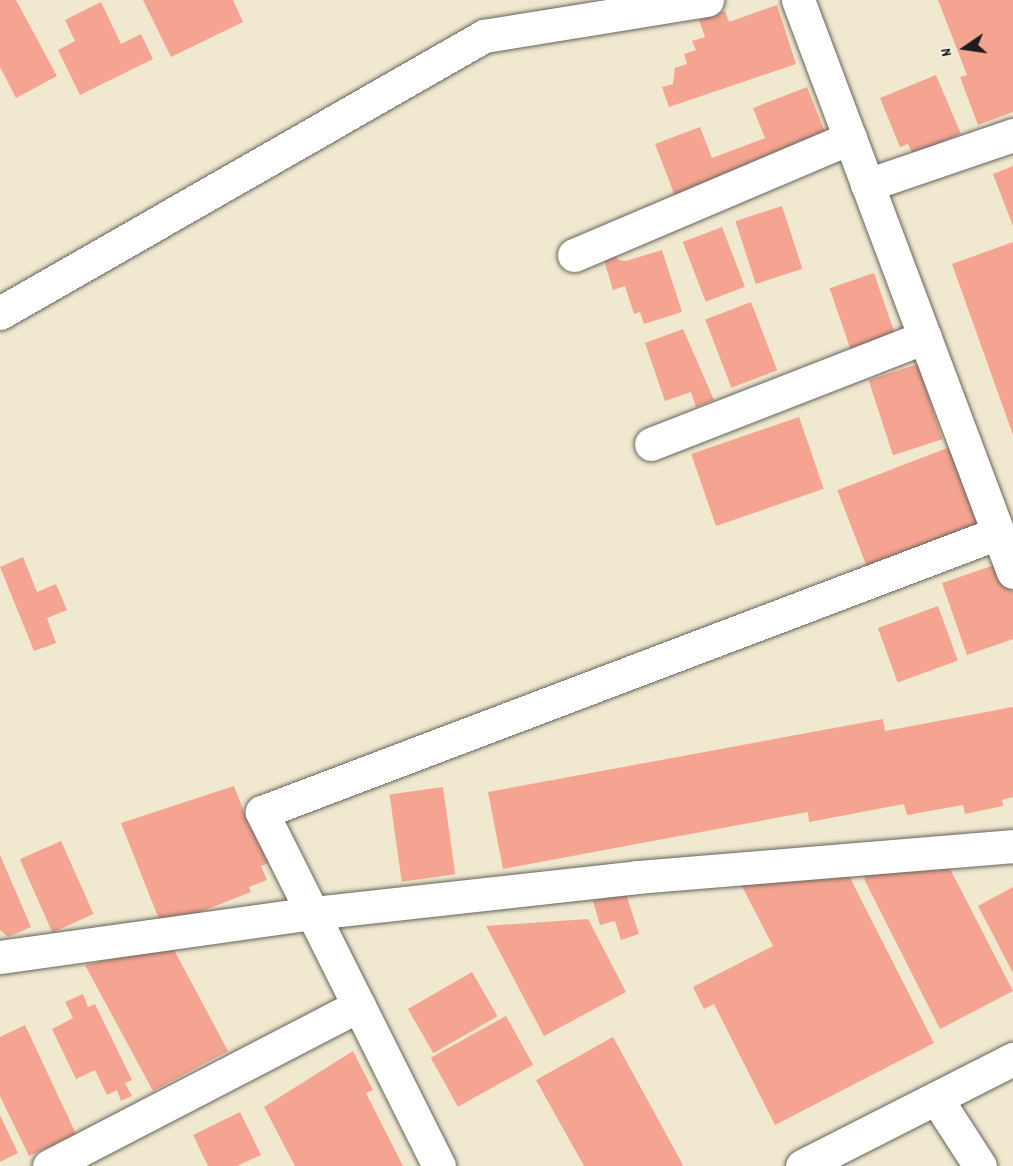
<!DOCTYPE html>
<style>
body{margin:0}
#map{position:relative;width:1013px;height:1166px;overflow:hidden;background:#f0e8cf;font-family:Dekko,sans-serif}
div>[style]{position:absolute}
.building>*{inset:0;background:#f5a491;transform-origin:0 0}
.roads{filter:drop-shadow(0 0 2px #66635b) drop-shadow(0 0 2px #66635b)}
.minor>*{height:33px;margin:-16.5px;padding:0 16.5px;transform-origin:16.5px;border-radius:16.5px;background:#fff}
.tertiary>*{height:33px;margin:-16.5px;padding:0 16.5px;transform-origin:16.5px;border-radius:16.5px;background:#fff}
span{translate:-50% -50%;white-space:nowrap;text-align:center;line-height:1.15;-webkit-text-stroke:6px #f7f3e8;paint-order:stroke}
.north{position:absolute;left:935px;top:18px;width:60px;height:60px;-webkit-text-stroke:4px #f7f3e8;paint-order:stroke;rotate:257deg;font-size:16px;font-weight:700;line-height:24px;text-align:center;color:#1c1c1c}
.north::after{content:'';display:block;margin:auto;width:21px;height:27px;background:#1c1c1c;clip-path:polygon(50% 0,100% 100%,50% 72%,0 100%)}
</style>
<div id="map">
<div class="building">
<i style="clip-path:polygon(0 0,16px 0,57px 76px,16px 98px,0 67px)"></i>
<i style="clip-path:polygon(143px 0,233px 0,243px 22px,171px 57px)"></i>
<i style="clip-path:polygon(938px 0,1013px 0,1013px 112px,978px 125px,960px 77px,967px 75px)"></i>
<i style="clip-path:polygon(101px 2px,121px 44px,141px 34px,153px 59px,80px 95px,58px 50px,75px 41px,65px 20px)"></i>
<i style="clip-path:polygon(777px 5px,796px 64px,669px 107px,662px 87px,673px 84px,675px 68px,687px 64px,684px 54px,696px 50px,692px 41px,705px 37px,699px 20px,725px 11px,729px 22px)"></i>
<i style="clip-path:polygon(936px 75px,961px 134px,913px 154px,908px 144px,900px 147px,880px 98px)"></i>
<i style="clip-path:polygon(807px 87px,827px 137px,675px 196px,655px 144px,700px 127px,712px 158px,765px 138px,753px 108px)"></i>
<i style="clip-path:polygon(1013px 166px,1013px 226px,993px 174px)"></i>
<i style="left:782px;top:206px;width:66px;height:49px;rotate:72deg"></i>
<i style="left:722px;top:227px;width:64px;height:42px;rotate:69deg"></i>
<i style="clip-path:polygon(1013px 242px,1013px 435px,952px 264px)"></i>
<i style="clip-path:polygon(662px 250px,682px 312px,644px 324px,640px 312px,634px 314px,625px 286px,613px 290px,603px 257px,615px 253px,618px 260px,626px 261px)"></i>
<i style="left:874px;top:273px;width:65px;height:47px;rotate:71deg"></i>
<i style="left:751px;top:302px;width:73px;height:49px;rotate:69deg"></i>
<i style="clip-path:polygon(683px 329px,714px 400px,696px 407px,691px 392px,665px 401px,645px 343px)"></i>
<i style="left:918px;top:364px;width:79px;height:52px;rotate:72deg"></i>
<i style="left:799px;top:417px;width:76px;height:114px;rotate:71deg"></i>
<i style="left:955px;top:445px;width:82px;height:126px;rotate:69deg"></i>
<i style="clip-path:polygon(23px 557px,37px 592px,56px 584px,67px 610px,47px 618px,56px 643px,34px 651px,0 567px)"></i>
<i style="clip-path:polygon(1003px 562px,1013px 593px,1013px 639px,967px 655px,942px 583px)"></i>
<i style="left:938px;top:606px;width:58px;height:64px;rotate:70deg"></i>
<i style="clip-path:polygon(1013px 707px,1013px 797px,1002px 800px,1003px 806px,965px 814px,963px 805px,907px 815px,904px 804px,809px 822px,808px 812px,503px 869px,488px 792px,883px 719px,885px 731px)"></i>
<i style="clip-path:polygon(234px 786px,250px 827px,262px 821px,277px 860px,261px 866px,267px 880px,249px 887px,251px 892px,162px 927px,121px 823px)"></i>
<i style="left:443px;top:787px;width:88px;height:54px;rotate:82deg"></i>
<i style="left:61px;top:841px;width:80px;height:45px;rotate:66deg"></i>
<i style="clip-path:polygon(0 855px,31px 927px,8px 937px,0 930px)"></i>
<i style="clip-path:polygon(944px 857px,1013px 991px,940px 1029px,865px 881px,863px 862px)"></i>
<i style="clip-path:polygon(844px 866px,934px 1043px,775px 1125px,714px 1004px,704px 1009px,693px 987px,773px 946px,737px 877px)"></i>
<i style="clip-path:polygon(1013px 887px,1013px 973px,978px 906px)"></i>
<i style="clip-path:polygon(625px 891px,639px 934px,621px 940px,615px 921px,600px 925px,593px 901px)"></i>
<i style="clip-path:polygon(588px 919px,626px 992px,544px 1036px,486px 926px)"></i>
<i style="clip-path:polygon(172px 946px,228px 1051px,153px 1091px,85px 965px)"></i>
<i style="left:472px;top:972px;width:51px;height:74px;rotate:60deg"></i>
<i style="clip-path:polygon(83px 994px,88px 1007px,95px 1004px,132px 1080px,125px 1083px,132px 1096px,121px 1101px,117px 1090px,107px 1095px,95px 1070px,76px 1079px,52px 1029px,73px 1018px,65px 1002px)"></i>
<i style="left:506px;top:1016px;width:56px;height:86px;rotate:61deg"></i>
<i style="clip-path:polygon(25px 1025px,76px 1134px,29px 1156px,0 1096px,0 1037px)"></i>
<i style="clip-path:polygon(613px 1037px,683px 1165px,681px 1166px,584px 1166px,536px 1080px)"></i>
<i style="clip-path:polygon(353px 1051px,373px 1090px,366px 1093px,403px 1166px,295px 1166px,264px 1107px)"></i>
<i style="clip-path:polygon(240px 1112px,261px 1155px,237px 1166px,208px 1166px,193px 1135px)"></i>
<i style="clip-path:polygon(0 1115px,18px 1153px,0 1162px)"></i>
</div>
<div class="roads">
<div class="minor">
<i style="left:798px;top:0;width:611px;rotate:69.4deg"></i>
<i style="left:867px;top:185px;width:154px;rotate:-18.9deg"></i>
<i style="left:574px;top:255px;width:300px;rotate:-23deg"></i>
<i style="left:0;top:313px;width:558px;rotate:-29.78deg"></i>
<i style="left:484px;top:36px;width:226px;rotate:-9.2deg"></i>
<i style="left:651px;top:444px;width:294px;rotate:-21.3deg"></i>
<i style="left:0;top:957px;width:316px;rotate:-8deg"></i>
<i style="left:313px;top:913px;width:326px;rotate:-6.3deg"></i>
<i style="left:637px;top:877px;width:377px;rotate:-4.7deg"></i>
<i style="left:936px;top:1098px;width:81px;rotate:57.1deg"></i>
<i style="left:49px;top:1166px;width:349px;rotate:-27.4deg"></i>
<i style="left:439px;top:1166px;width:396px;rotate:-116.6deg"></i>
<i style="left:262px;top:812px;width:787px;rotate:-20.76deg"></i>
</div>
<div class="tertiary">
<i style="left:802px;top:1166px;width:237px;rotate:-26.9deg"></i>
</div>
</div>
<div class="north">N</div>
</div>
